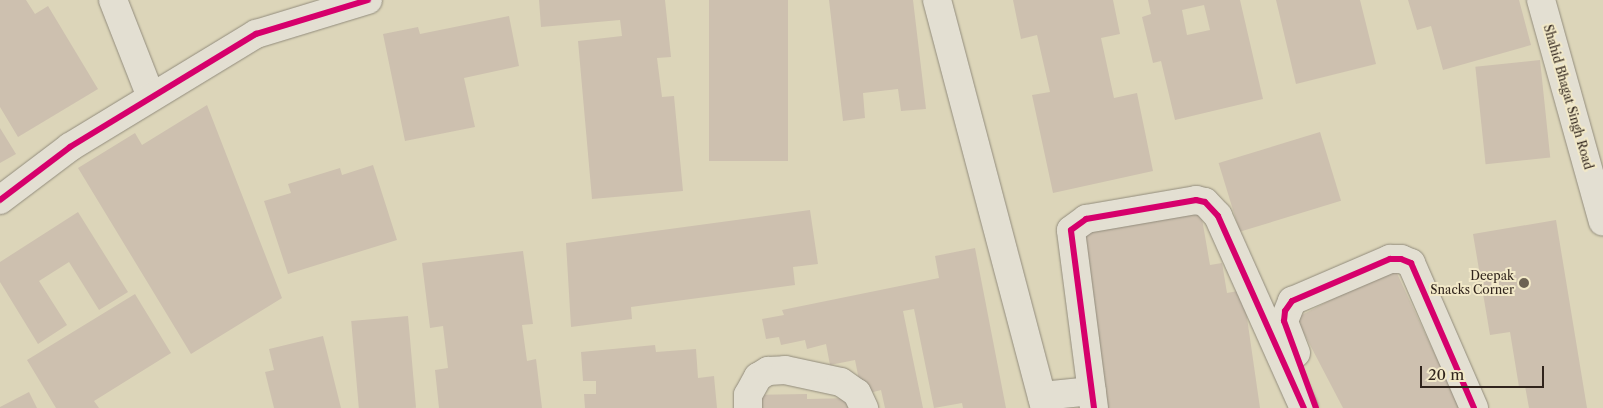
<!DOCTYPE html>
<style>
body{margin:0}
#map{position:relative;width:1603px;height:408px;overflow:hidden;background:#dcd5b9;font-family:"Libre Caslon Text",serif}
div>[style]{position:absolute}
.building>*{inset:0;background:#cdc0af;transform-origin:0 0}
.roads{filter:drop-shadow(0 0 1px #928c7c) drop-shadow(0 0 1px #928c7c)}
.street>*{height:28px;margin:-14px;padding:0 14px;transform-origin:14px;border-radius:14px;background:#e3dfd2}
.secondary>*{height:28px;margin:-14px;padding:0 14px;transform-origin:14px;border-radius:14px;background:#e3dfd2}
.cycleway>*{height:6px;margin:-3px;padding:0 3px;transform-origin:3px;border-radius:3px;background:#d6006c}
.dots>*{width:14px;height:14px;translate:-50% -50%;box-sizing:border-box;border:2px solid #f2e9c8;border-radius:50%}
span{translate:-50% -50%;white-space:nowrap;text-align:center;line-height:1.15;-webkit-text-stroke:4px #f2e9c8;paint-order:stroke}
.street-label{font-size:12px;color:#30241c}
.poi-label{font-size:12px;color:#30241c}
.right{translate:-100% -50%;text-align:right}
.scale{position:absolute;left:1420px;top:366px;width:124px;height:22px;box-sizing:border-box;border:2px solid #30241c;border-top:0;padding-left:6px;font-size:15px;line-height:18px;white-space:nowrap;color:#30241c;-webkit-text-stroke:4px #f2e9c8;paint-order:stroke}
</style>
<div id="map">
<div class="building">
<i style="clip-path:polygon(0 0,26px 0,35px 14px,48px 6px,98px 89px,18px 137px,0 107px)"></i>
<i style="clip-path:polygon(539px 0,665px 0,671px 57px,657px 58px,662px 97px,674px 96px,683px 191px,592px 199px,578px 41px,622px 36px,620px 20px,541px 27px)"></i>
<i style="left:709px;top:0;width:79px;height:161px"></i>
<i style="clip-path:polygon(829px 0,913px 0,926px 109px,901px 111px,898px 89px,863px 93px,865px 118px,843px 121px)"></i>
<i style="clip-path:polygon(1013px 0,1113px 0,1120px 34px,1101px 38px,1114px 98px,1137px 93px,1153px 171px,1053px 193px,1032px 95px,1050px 92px,1037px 35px,1021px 39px)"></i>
<i style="clip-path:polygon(evenodd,1148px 0,1240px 0,1263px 99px,1175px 120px,1161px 61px,1153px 63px,1142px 17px,1151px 14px,1148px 0,1204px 5px,1210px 30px,1187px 35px,1182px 10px,1204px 5px)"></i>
<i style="clip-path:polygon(1276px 0,1360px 0,1376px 64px,1296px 84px)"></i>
<i style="clip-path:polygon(1408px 0,1519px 0,1531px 45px,1443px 70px,1431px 26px,1417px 30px)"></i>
<i style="clip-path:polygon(509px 16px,519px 66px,464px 78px,475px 127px,405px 141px,383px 34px,418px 27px,420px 34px)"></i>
<i style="left:1540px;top:60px;width:98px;height:65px;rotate:84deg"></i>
<i style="clip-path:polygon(207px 105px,282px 298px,191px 354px,78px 168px,135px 133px,142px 145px)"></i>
<i style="clip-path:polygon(0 128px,16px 154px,0 163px)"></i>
<i style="left:1320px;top:132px;width:72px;height:106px;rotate:73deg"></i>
<i style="clip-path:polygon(373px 165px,397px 240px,288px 274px,264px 201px,291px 193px,288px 184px,340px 168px,342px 175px)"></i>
<i style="clip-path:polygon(1200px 207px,1210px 265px,1222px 263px,1227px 293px,1243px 290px,1260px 408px,1107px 408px,1077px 233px)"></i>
<i style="clip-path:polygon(810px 210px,818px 264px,793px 267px,795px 285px,631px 307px,632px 319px,571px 327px,566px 243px)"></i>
<i style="clip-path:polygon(78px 212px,128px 292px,99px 310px,69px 262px,39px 281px,67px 325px,38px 344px,0 282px,0 262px)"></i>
<i style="clip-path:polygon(1556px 220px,1587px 408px,1529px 408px,1525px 386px,1519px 387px,1510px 332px,1490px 335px,1473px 234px)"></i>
<i style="clip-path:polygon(975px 248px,1006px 408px,963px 408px,962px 403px,934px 408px,914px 309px,903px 311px,923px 408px,885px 408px,881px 390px,862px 395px,855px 360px,830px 365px,826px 344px,807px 349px,805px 340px,781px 345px,779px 337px,766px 339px,762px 319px,784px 315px,782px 310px,939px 278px,935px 256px)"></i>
<i style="clip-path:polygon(523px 251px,533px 324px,522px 325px,527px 361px,536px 359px,542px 408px,439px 408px,435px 370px,448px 368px,443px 326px,430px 328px,422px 263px)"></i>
<i style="clip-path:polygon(1394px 267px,1460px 408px,1343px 408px,1296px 318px)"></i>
<i style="clip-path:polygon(135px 294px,171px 353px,94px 401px,99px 408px,56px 408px,27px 360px)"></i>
<i style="left:408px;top:316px;width:92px;height:57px;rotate:85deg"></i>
<i style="clip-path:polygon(323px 336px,341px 408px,274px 408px,265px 372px,274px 370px,269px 349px)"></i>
<i style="clip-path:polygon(655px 345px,656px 352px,696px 349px,698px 378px,714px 376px,717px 408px,585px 408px,584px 394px,596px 394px,596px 381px,583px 381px,581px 352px)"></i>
<i style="clip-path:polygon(29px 392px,37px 408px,0 408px,0 407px)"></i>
<i style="clip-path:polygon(807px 394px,807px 399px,852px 398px,852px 408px,755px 408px,755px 395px)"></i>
</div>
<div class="roads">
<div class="street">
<i style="left:113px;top:0;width:104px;rotate:68.6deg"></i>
<i style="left:937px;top:0;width:422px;rotate:75.2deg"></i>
<i style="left:1296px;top:353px;width:34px;rotate:-111deg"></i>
<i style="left:1284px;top:321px;width:22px;rotate:-68deg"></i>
<i style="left:1292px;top:301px;width:107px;rotate:-23.2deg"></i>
<i style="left:1390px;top:259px;width:11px"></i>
<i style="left:1401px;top:259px;width:11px;rotate:22deg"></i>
<i style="left:1411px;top:263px;width:158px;rotate:66.5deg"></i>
<i style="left:1042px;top:396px;width:50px;rotate:-5.7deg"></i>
<i style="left:748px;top:408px;width:13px;rotate:-90deg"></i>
<i style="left:748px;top:395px;width:21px;rotate:-61deg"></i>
<i style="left:758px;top:377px;width:12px;rotate:-31deg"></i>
<i style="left:768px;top:371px;width:17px;rotate:-3deg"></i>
<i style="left:785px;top:370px;width:57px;rotate:12.1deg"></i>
<i style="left:841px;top:382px;width:19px;rotate:35deg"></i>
<i style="left:857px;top:393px;width:17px;rotate:65deg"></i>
<i style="left:1094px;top:408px;width:179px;rotate:-97.4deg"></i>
<i style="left:1071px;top:230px;width:19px;rotate:-36deg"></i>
<i style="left:1086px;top:219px;width:112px;rotate:-9.8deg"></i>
<i style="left:1196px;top:200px;width:9px;rotate:13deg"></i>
<i style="left:1205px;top:202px;width:19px;rotate:47deg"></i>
<i style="left:1218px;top:216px;width:210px;rotate:65.9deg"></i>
</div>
<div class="secondary">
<i style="left:1541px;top:0;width:230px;rotate:74.4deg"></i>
<i style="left:0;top:200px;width:88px;rotate:-37.1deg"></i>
<i style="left:70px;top:147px;width:218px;rotate:-31.3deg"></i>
<i style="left:256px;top:34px;width:117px;rotate:-16.9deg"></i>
</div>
</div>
<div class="cycleway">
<i style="left:0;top:200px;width:88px;rotate:-37.1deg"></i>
<i style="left:70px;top:147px;width:218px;rotate:-31.3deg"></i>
<i style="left:256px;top:34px;width:117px;rotate:-16.9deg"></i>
<i style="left:1094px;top:408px;width:179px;rotate:-97.4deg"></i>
<i style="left:1071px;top:230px;width:19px;rotate:-36deg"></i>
<i style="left:1086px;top:219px;width:112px;rotate:-9.8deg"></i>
<i style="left:1196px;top:200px;width:9px;rotate:13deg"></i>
<i style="left:1205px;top:202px;width:19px;rotate:47deg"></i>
<i style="left:1218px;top:216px;width:210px;rotate:65.9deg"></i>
<i style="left:1316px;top:408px;width:93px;rotate:-110.2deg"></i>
<i style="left:1284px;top:321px;width:10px;rotate:-84deg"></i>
<i style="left:1285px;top:311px;width:12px;rotate:-55deg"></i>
<i style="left:1292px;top:301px;width:107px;rotate:-23.2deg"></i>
<i style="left:1390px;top:259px;width:11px"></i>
<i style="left:1401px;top:259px;width:11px;rotate:22deg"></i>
<i style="left:1411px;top:263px;width:158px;rotate:66.5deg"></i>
</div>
<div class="dots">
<i style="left:1524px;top:283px;background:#6c6253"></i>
</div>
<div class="street-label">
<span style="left:1568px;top:97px;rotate:74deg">Shahid Bhagat Singh Road</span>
</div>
<div class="poi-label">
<span class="right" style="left:1514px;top:283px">Deepak<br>Snacks Corner</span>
</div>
<div class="scale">20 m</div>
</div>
